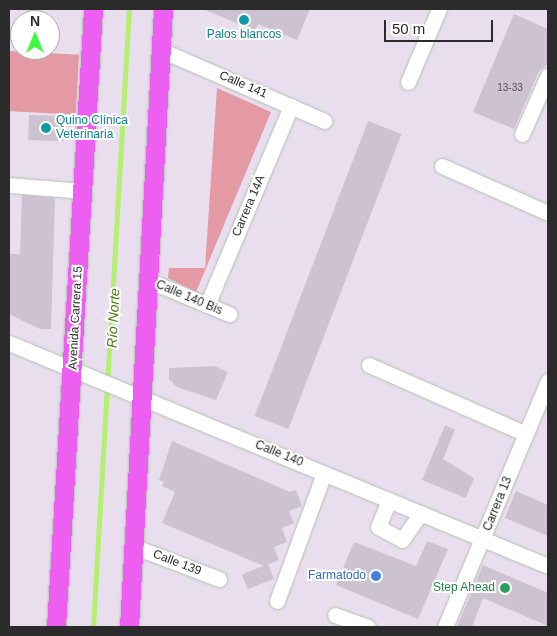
<!DOCTYPE html>
<meta charset="utf-8">
<style>
body{margin:0}
#map{position:relative;width:557px;height:636px;overflow:hidden;background:#e9deed;font-family:Helvetica,sans-serif}
div>[style]{position:absolute}
.green>*{inset:0;background:#e39aa4;transform-origin:0 0}
.stream>*{height:4.5px;margin:-2.25px;padding:0 2.25px;transform-origin:2.25px;border-radius:2.25px;background:#b4ef71}
.building>*{inset:0;background:#cdc2d0;transform-origin:0 0}
.roads{filter:drop-shadow(0 0 1px #b1bfb1) drop-shadow(0 0 1px #b1bfb1)}
.minor>*{height:15px;margin:-7.5px;padding:0 7.5px;transform-origin:7.5px;border-radius:7.5px;background:#fff}
.major>*{height:19px;margin:-9.5px;padding:0 9.5px;transform-origin:9.5px;border-radius:9.5px;background:#ec5ff1}
.dots>*{width:14px;height:14px;translate:-50% -50%;box-sizing:border-box;border:2px solid #fff;border-radius:50%}
span{translate:-50% -50%;white-space:nowrap;text-align:center;line-height:1.15;-webkit-text-stroke:4px #fff;paint-order:stroke}
.number-label{font-size:10px;color:#545154}
.number-label span{-webkit-text-stroke-width:0}
.culture-label{font-size:12px;color:#0d838f}
.left{translate:0 -50%;text-align:left}
.street-label{font-size:12px;color:#2b2b2b}
.shop-label{font-size:12px;color:#366cbe}
.right{translate:-100% -50%;text-align:right}
.leisure-label{font-size:12px;color:#27864d}
.water-label{font-size:14px;color:#43810e;font-style:italic}
.frame{position:absolute;inset:0;border:10px solid #2b2b2b;pointer-events:none}
.north{position:absolute;left:10px;top:10px;width:50px;height:50px;box-sizing:border-box;background:#fff;border:1px solid #aaa;border-radius:50%;rotate:0deg;font-size:14px;font-weight:700;line-height:20px;text-align:center;color:#2b2b2b}
.north::after{content:'';display:block;margin:auto;width:18px;height:22px;background:#3efa40;clip-path:polygon(50% 0,100% 100%,50% 72%,0 100%)}
.scale{position:absolute;left:384px;top:20px;width:109px;height:22px;box-sizing:border-box;border:2px solid #2b2b2b;border-top:0;padding-left:6px;font-size:15px;line-height:18px;white-space:nowrap;color:#2b2b2b;-webkit-text-stroke:4px #fff;paint-order:stroke}
</style>
<div id="map">
<div class="green">
<i style="left:9px;top:51px;width:70px;height:60px;rotate:3deg"></i>
<i style="clip-path:polygon(217px 88px,271px 112px,196px 292px,168px 278px,169px 268px,205px 268px)"></i>
</div>
<div class="stream">
<i style="left:93px;top:627px;width:619px;rotate:-86.67deg"></i>
</div>
<div class="building">
<i style="clip-path:polygon(203px 9px,310px 9px,297px 40px,258px 24px,255px 31px)"></i>
<i style="clip-path:polygon(514px 14px,548px 29px,548px 64px,539px 71px,514px 129px,473px 112px)"></i>
<i style="left:29px;top:115px;width:35px;height:25px;rotate:2deg"></i>
<i style="left:368px;top:121px;width:36px;height:316px;rotate:21deg"></i>
<i style="clip-path:polygon(22px 195px,55px 198px,51px 329px,40px 329px,9px 314px,9px 254px,20px 254px)"></i>
<i style="clip-path:polygon(214px 366px,228px 372px,216px 400px,177px 387px,169px 379px,169px 368px)"></i>
<i style="clip-path:polygon(445px 425px,455px 430px,443px 459px,474px 478px,466px 498px,422px 480px)"></i>
<i style="clip-path:polygon(172px 441px,290px 492px,296px 490px,302px 506px,289px 511px,294px 523px,282px 528px,287px 542px,274px 547px,279px 560px,264px 566px,162px 523px,175px 492px,162px 486px,164px 482px,159px 480px)"></i>
<i style="clip-path:polygon(516px 491px,548px 505px,548px 536px,505px 518px)"></i>
<i style="clip-path:polygon(427px 541px,448px 549px,418px 619px,336px 585px,354px 542px,416px 566px)"></i>
<i style="left:268px;top:564px;width:16px;height:28px;rotate:68deg"></i>
<i style="clip-path:polygon(483px 565px,548px 593px,548px 626px,483px 598px,472px 627px,457px 627px)"></i>
</div>
<div class="roads">
<div class="minor">
<i style="left:161px;top:50px;width:178px;rotate:23.5deg"></i>
<i style="left:408px;top:82px;width:79px;rotate:-67deg"></i>
<i style="left:522px;top:134px;width:64px;rotate:-66.2deg"></i>
<i style="left:442px;top:166px;width:116px;rotate:23.9deg"></i>
<i style="left:9px;top:185px;width:74px;rotate:4.6deg"></i>
<i style="left:150px;top:281px;width:86px;rotate:22.7deg"></i>
<i style="left:207px;top:305px;width:216px;rotate:-67.1deg"></i>
<i style="left:9px;top:343px;width:583px;rotate:22.48deg"></i>
<i style="left:369px;top:365px;width:171px;rotate:23.7deg"></i>
<i style="left:389px;top:500px;width:29px;rotate:112deg"></i>
<i style="left:378px;top:527px;width:27px;rotate:28deg"></i>
<i style="left:402px;top:540px;width:33px;rotate:-55deg"></i>
<i style="left:135px;top:547px;width:90px;rotate:20.9deg"></i>
<i style="left:277px;top:601px;width:136px;rotate:-69.8deg"></i>
<i style="left:335px;top:615px;width:35px;rotate:20deg"></i>
<i style="left:445px;top:627px;width:267px;rotate:-67.3deg"></i>
</div>
<div class="major">
<i style="left:56px;top:627px;width:619px;rotate:-86.57deg"></i>
<i style="left:129px;top:627px;width:619px;rotate:-86.85deg"></i>
</div>
</div>
<div class="dots">
<i style="left:244px;top:20px;background:#0f9aa8"></i>
<i style="left:46px;top:128px;background:#0f9aa8"></i>
<i style="left:376px;top:576px;background:#3f7fe0"></i>
<i style="left:505px;top:588px;background:#2e9e5b"></i>
</div>
<div class="number-label">
<span style="left:510px;top:88px">13-33</span>
</div>
<div class="culture-label">
<span style="left:244px;top:35px">Palos blancos</span>
<span class="left" style="left:56px;top:128px">Quino Clínica<br>Veterinaria</span>
</div>
<div class="street-label">
<span style="left:243px;top:85px;rotate:23deg">Calle 141</span>
<span style="left:249px;top:206px;rotate:-67deg">Carrera 14A</span>
<span style="left:189px;top:298px;rotate:23deg">Calle 140 Bis</span>
<span style="left:76px;top:318px;rotate:-87deg">Avenida Carrera 15</span>
<span style="left:279px;top:454px;rotate:22deg">Calle 140</span>
<span style="left:498px;top:504px;rotate:-68deg">Carrera 13</span>
<span style="left:177px;top:563px;rotate:21deg">Calle 139</span>
</div>
<div class="shop-label">
<span class="right" style="left:366px;top:576px">Farmatodo</span>
</div>
<div class="leisure-label">
<span class="right" style="left:495px;top:588px">Step Ahead</span>
</div>
<div class="water-label">
<span style="left:113px;top:318px;rotate:-87deg">Río Norte</span>
</div>
<div class="frame"></div>
<div class="north">N</div>
<div class="scale">50 m</div>
</div>
